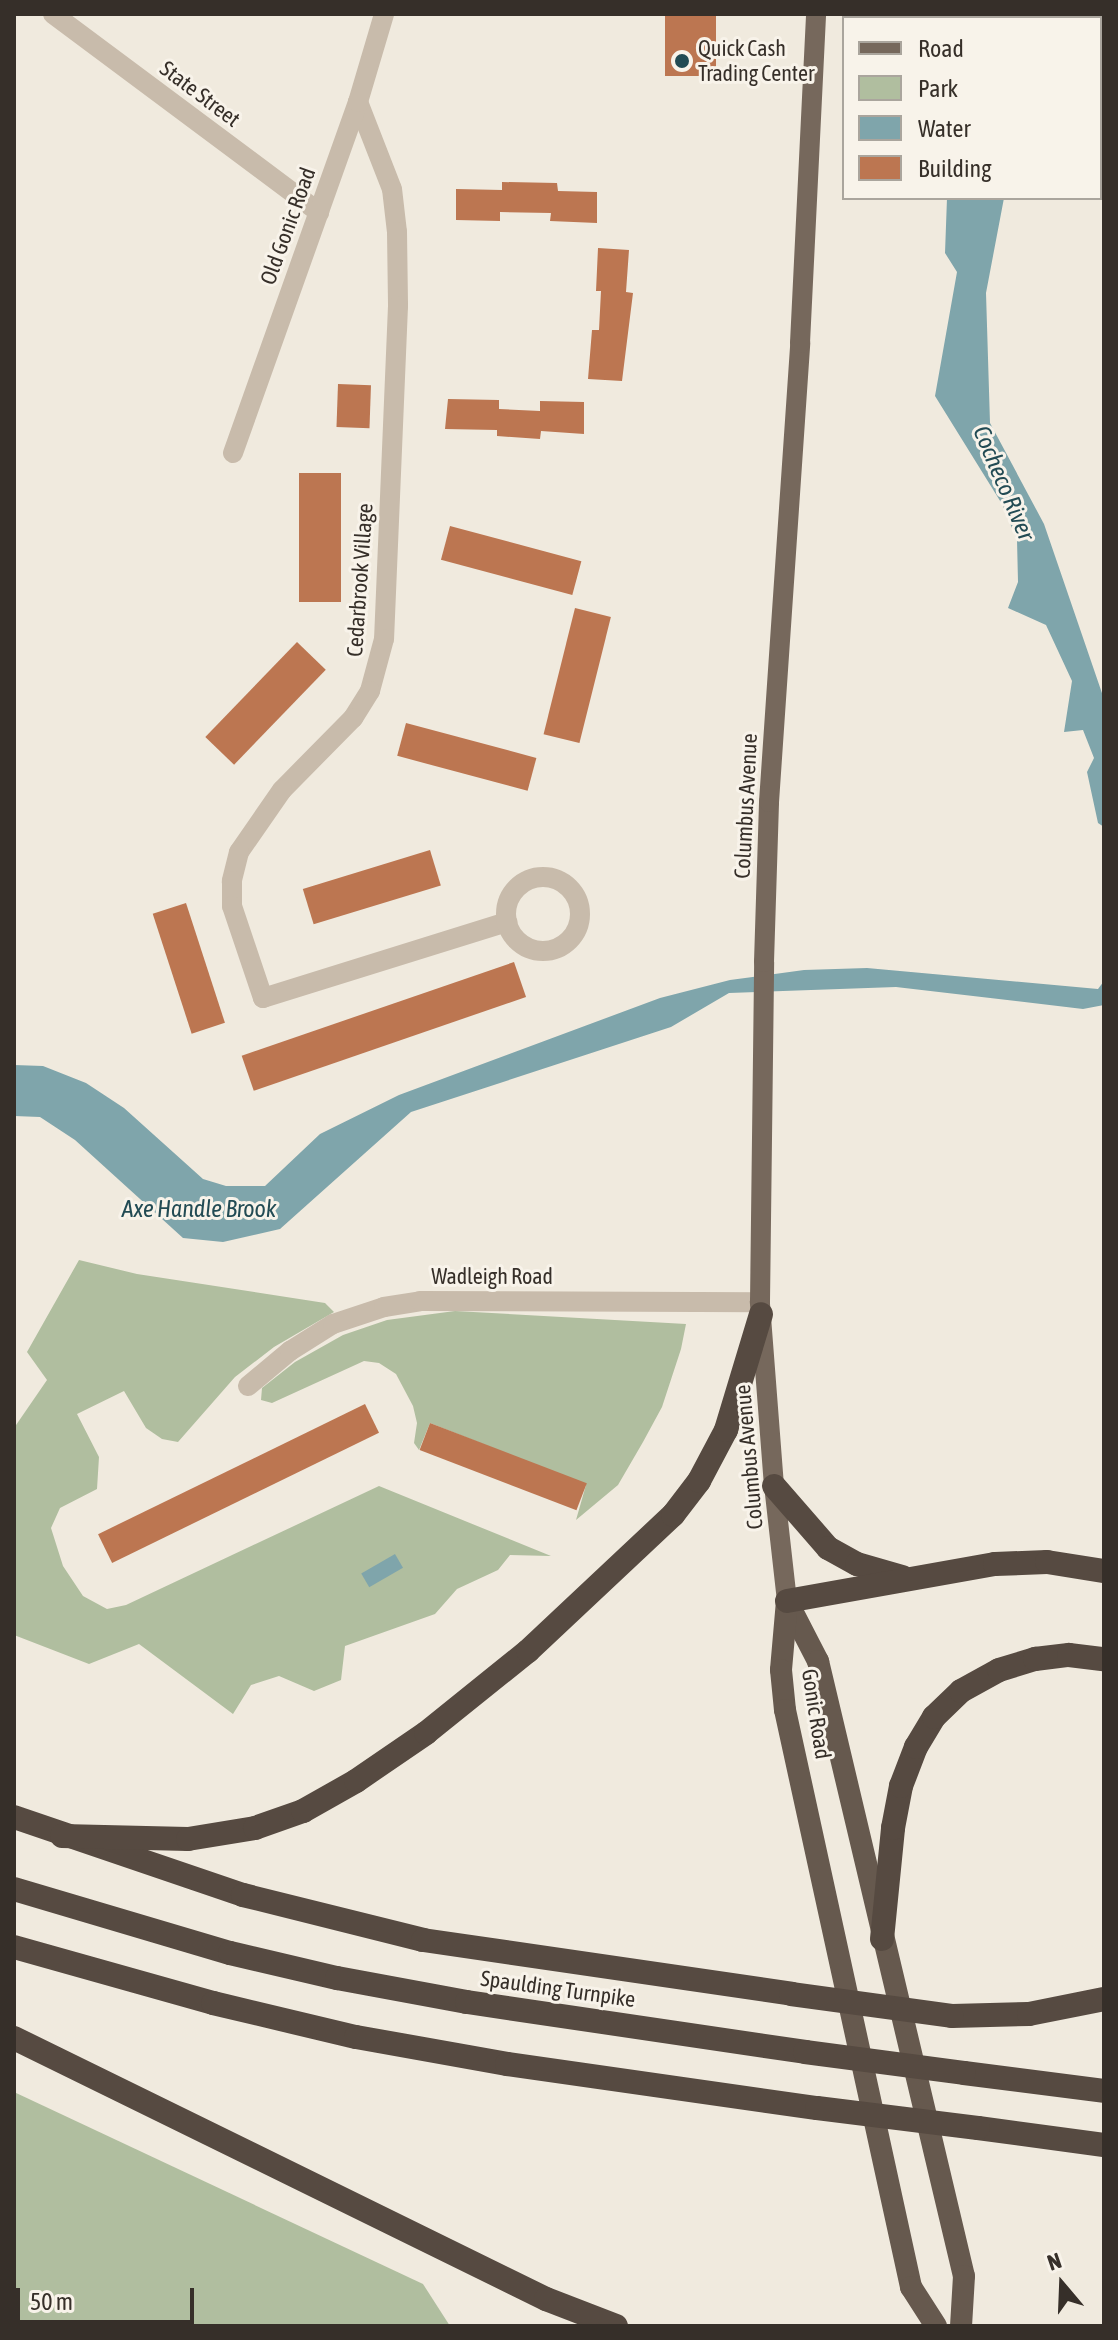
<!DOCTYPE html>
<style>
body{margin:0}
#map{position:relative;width:1118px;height:2340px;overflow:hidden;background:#f0eade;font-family:"Asap Condensed",sans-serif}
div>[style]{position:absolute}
.green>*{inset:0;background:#b0be9f}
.water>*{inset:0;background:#7fa5ab;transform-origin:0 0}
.building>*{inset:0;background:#bc7651;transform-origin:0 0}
.minor>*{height:20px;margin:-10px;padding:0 10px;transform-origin:10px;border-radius:10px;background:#c8bbab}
.minor>.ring{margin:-10px;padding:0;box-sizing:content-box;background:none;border:20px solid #c8bbab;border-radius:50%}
.primary>*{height:20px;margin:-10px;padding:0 10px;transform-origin:10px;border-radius:10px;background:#76685c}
.trunk>*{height:22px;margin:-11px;padding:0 11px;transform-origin:11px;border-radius:11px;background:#66594e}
.motorway>*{height:24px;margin:-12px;padding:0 12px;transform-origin:12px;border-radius:12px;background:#564a41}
.motorway-bridge>*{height:24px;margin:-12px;padding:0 12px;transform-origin:12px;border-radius:12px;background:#564a41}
.dots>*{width:22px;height:22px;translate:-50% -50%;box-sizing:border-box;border:4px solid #f8f3ea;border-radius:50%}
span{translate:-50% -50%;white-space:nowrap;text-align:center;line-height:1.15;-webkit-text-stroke:6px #f8f3ea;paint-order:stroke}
.poi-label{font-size:22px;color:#362f29}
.left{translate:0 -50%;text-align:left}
.street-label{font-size:22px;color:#362f29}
.water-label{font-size:24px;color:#224b54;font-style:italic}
.frame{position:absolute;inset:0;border:16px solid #362f29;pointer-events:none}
.legend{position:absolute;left:842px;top:16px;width:260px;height:184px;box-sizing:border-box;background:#f8f3ea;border:2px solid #aaa59d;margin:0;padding:10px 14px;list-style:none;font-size:24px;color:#362f29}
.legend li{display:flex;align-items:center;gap:16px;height:40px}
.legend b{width:40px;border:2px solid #aaa59d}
.north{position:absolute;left:1022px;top:2244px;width:80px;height:80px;-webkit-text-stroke:6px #f8f3ea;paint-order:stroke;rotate:341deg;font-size:22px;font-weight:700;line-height:32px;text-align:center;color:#362f29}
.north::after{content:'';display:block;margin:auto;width:28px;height:36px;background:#362f29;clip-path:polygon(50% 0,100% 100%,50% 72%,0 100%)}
.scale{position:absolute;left:16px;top:2288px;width:178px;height:36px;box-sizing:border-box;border:4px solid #362f29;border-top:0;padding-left:10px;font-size:24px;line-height:28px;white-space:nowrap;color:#362f29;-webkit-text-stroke:6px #f8f3ea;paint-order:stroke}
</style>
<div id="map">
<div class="green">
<i style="clip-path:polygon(79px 1260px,137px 1274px,325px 1303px,334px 1312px,274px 1347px,235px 1377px,178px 1442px,162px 1439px,146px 1428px,124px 1391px,77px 1414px,99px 1457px,97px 1489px,60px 1508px,51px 1528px,63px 1566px,83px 1596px,107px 1609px,126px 1605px,379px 1486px,551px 1556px,510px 1555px,498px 1570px,457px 1589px,435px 1614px,345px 1646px,341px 1680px,314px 1691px,279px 1676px,251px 1685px,233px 1714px,139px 1644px,89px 1664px,14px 1635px,14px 1428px,47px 1380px,27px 1352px)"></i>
<i style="clip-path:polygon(455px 1311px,686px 1324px,681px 1349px,662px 1407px,643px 1442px,618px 1485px,576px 1520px,586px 1485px,430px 1423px,419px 1450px,414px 1443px,417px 1423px,413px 1406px,396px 1374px,379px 1363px,364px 1361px,272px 1403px,261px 1400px,262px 1388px,295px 1362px,343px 1335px,387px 1320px)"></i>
<i style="clip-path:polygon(14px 2092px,423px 2284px,450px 2326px,14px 2326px)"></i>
</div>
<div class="water">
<i style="clip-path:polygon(947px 198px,1004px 198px,986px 293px,990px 423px,1044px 524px,1104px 699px,1104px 827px,1098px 823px,1087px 772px,1094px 758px,1083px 730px,1064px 732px,1072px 681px,1046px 625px,1008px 608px,1018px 582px,1017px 540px,1002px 504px,935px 396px,957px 272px,945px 253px)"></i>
<i style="clip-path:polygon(867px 968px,1098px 989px,1104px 981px,1104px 1005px,1083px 1009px,896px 987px,729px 993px,671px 1027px,411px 1112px,280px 1229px,223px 1242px,183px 1238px,75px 1140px,40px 1117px,14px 1116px,14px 1065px,43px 1066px,86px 1083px,124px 1108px,203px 1179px,226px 1186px,265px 1186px,320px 1134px,399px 1095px,660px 998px,730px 980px,804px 970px)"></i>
<i style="left:395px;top:1554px;width:16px;height:39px;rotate:60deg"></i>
</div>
<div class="building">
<i style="left:665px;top:14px;width:51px;height:62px"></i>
<i style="clip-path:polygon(502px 182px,557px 183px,558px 191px,597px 192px,597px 223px,550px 221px,551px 213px,500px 212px,500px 221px,456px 220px,456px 189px,502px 190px)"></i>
<i style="clip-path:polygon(598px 248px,629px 250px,626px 292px,633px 293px,622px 381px,588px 379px,592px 330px,599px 330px,601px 291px,596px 291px)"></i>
<i style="left:338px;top:384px;width:33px;height:43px;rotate:2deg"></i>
<i style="clip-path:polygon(448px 399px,499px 400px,499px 409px,540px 411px,540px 401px,584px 402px,584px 434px,541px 431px,540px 439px,497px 436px,497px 430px,445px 429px)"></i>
<i style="left:299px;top:473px;width:42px;height:129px"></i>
<i style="left:450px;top:526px;width:136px;height:35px;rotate:15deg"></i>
<i style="left:575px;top:608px;width:37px;height:130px;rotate:14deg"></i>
<i style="left:297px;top:642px;width:40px;height:132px;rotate:44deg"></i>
<i style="left:406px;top:723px;width:135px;height:34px;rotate:15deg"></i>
<i style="left:430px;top:850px;width:37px;height:133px;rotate:73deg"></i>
<i style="left:186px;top:903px;width:126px;height:35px;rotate:72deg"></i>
<i style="left:514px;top:962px;width:37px;height:288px;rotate:71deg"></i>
<i style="left:365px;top:1404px;width:32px;height:297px;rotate:64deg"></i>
<i style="left:430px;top:1423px;width:168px;height:29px;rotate:21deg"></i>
</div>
<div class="minor">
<i style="left:53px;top:14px;width:332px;rotate:36.7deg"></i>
<i style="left:358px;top:102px;width:93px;rotate:68.7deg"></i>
<i style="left:392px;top:189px;width:43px;rotate:83.4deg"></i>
<i style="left:397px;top:232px;width:74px;rotate:89.2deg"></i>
<i style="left:398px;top:306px;width:333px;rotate:92.4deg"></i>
<i style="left:384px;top:639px;width:54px;rotate:105.1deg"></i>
<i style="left:370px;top:691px;width:32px;rotate:122deg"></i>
<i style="left:353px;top:718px;width:101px;rotate:134.6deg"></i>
<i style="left:282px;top:790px;width:75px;rotate:124.7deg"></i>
<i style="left:239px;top:852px;width:30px;rotate:104deg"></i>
<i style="left:232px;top:881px;width:25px;rotate:90deg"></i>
<i style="left:232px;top:906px;width:97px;rotate:71.4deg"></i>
<i style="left:263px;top:998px;width:256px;rotate:-17.3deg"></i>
<i style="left:233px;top:453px;width:373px;rotate:-70.4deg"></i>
<i style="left:358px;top:102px;width:92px;rotate:-73.5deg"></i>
<i class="ring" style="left:506px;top:877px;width:54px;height:54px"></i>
<i style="left:248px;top:1386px;width:55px;rotate:-39.8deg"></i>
<i style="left:290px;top:1351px;width:51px;rotate:-32.1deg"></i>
<i style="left:333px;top:1324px;width:54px;rotate:-18.4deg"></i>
<i style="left:384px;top:1307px;width:36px;rotate:-9deg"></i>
<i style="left:420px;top:1301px;width:340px;rotate:0.2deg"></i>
</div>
<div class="primary">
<i style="left:787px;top:1601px;width:116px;rotate:-96.4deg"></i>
<i style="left:774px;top:1486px;width:185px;rotate:-94.4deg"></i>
<i style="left:760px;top:1302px;width:340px;rotate:-89.3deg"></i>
<i style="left:764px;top:962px;width:160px;rotate:-88.2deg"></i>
<i style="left:769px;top:802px;width:460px;rotate:-86.1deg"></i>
<i style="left:800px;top:343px;width:329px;rotate:-87.2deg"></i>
</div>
<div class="trunk">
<i style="left:787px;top:1601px;width:68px;rotate:62.7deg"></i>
<i style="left:818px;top:1661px;width:632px;rotate:76.65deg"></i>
<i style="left:964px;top:2276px;width:50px;rotate:93.4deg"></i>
<i style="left:787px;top:1601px;width:69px;rotate:95deg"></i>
<i style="left:781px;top:1670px;width:40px;rotate:84.3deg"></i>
<i style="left:785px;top:1710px;width:591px;rotate:77.68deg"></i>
<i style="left:911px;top:2287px;width:46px;rotate:57.3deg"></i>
</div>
<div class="motorway">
<i style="left:774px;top:1486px;width:82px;rotate:48.9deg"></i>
<i style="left:828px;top:1548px;width:33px;rotate:29deg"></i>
<i style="left:857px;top:1564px;width:47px;rotate:16.1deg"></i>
<i style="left:787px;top:1601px;width:211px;rotate:-10.1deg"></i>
<i style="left:995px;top:1564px;width:52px;rotate:-2.2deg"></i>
<i style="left:1047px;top:1562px;width:58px;rotate:9deg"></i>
<i style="left:14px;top:1817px;width:242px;rotate:18.8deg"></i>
<i style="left:243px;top:1895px;width:186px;rotate:14deg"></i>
<i style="left:423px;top:1940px;width:372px;rotate:8.3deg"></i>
<i style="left:62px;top:1836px;width:126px;rotate:1.4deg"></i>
<i style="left:188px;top:1839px;width:68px;rotate:-9.3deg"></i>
<i style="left:255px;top:1828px;width:51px;rotate:-19.5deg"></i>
<i style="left:303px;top:1811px;width:61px;rotate:-29.5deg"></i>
<i style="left:356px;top:1781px;width:85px;rotate:-34.4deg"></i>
<i style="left:426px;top:1733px;width:131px;rotate:-38.8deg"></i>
<i style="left:528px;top:1651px;width:199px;rotate:-43.2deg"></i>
<i style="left:673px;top:1515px;width:43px;rotate:-52.6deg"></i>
<i style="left:699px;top:1481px;width:58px;rotate:-62.1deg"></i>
<i style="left:726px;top:1430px;width:121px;rotate:-73.2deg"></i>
<i style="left:14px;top:1889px;width:225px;rotate:16.5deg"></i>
<i style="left:230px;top:1953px;width:110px;rotate:13.2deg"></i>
<i style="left:337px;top:1978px;width:132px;rotate:10.5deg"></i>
<i style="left:467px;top:2002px;width:342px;rotate:8.4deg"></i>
<i style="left:882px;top:1939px;width:112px;rotate:-84.3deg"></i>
<i style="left:893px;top:1828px;width:43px;rotate:-79.2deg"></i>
<i style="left:901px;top:1786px;width:42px;rotate:-69deg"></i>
<i style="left:916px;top:1747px;width:35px;rotate:-59deg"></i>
<i style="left:934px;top:1717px;width:37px;rotate:-44deg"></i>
<i style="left:961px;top:1691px;width:43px;rotate:-28.9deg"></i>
<i style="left:999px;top:1670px;width:38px;rotate:-17deg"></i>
<i style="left:1035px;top:1659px;width:34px;rotate:-7deg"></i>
<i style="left:1069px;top:1655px;width:35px;rotate:7deg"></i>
<i style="left:14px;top:1947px;width:207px;rotate:15.7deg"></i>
<i style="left:213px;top:2003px;width:147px;rotate:13.4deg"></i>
<i style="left:356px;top:2037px;width:153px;rotate:10.1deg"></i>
<i style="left:507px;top:2064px;width:313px;rotate:8.1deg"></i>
<i style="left:952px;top:2016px;width:77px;rotate:-1.5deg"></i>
<i style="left:1029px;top:2014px;width:76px;rotate:-11.3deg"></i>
<i style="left:14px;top:2038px;width:593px;rotate:26.13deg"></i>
<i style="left:546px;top:2299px;width:75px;rotate:21.1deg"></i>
<i style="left:964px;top:2073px;width:141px;rotate:7.3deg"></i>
<i style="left:978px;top:2128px;width:127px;rotate:7.7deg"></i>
</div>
<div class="motorway-bridge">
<i style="left:791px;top:1994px;width:162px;rotate:7.8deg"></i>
<i style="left:805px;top:2052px;width:160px;rotate:7.5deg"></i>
<i style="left:817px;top:2108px;width:162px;rotate:7.1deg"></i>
</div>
<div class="dots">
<i style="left:682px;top:61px;background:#224b54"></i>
</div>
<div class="poi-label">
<span class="left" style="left:698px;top:61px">Quick Cash<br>Trading Center</span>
</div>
<div class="street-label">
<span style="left:200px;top:94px;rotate:37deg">State Street</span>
<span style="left:288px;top:226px;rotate:-70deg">Old Gonic Road</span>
<span style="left:360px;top:580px;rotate:-86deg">Cedarbrook Village</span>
<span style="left:746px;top:806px;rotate:-87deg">Columbus Avenue</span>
<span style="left:492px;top:1277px">Wadleigh Road</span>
<span style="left:749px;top:1457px;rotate:-95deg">Columbus Avenue</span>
<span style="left:816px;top:1714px;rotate:81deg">Gonic Road</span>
<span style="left:558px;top:1989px;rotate:8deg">Spaulding Turnpike</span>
</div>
<div class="water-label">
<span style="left:1004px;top:483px;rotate:67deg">Cocheco River</span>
<span style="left:199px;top:1209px">Axe Handle Brook</span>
</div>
<div class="frame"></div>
<ul class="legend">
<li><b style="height:10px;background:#76685c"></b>Road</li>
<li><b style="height:22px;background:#b0be9f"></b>Park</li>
<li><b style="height:22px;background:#7fa5ab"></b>Water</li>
<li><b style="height:22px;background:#bc7651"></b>Building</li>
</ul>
<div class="north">N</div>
<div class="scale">50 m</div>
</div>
